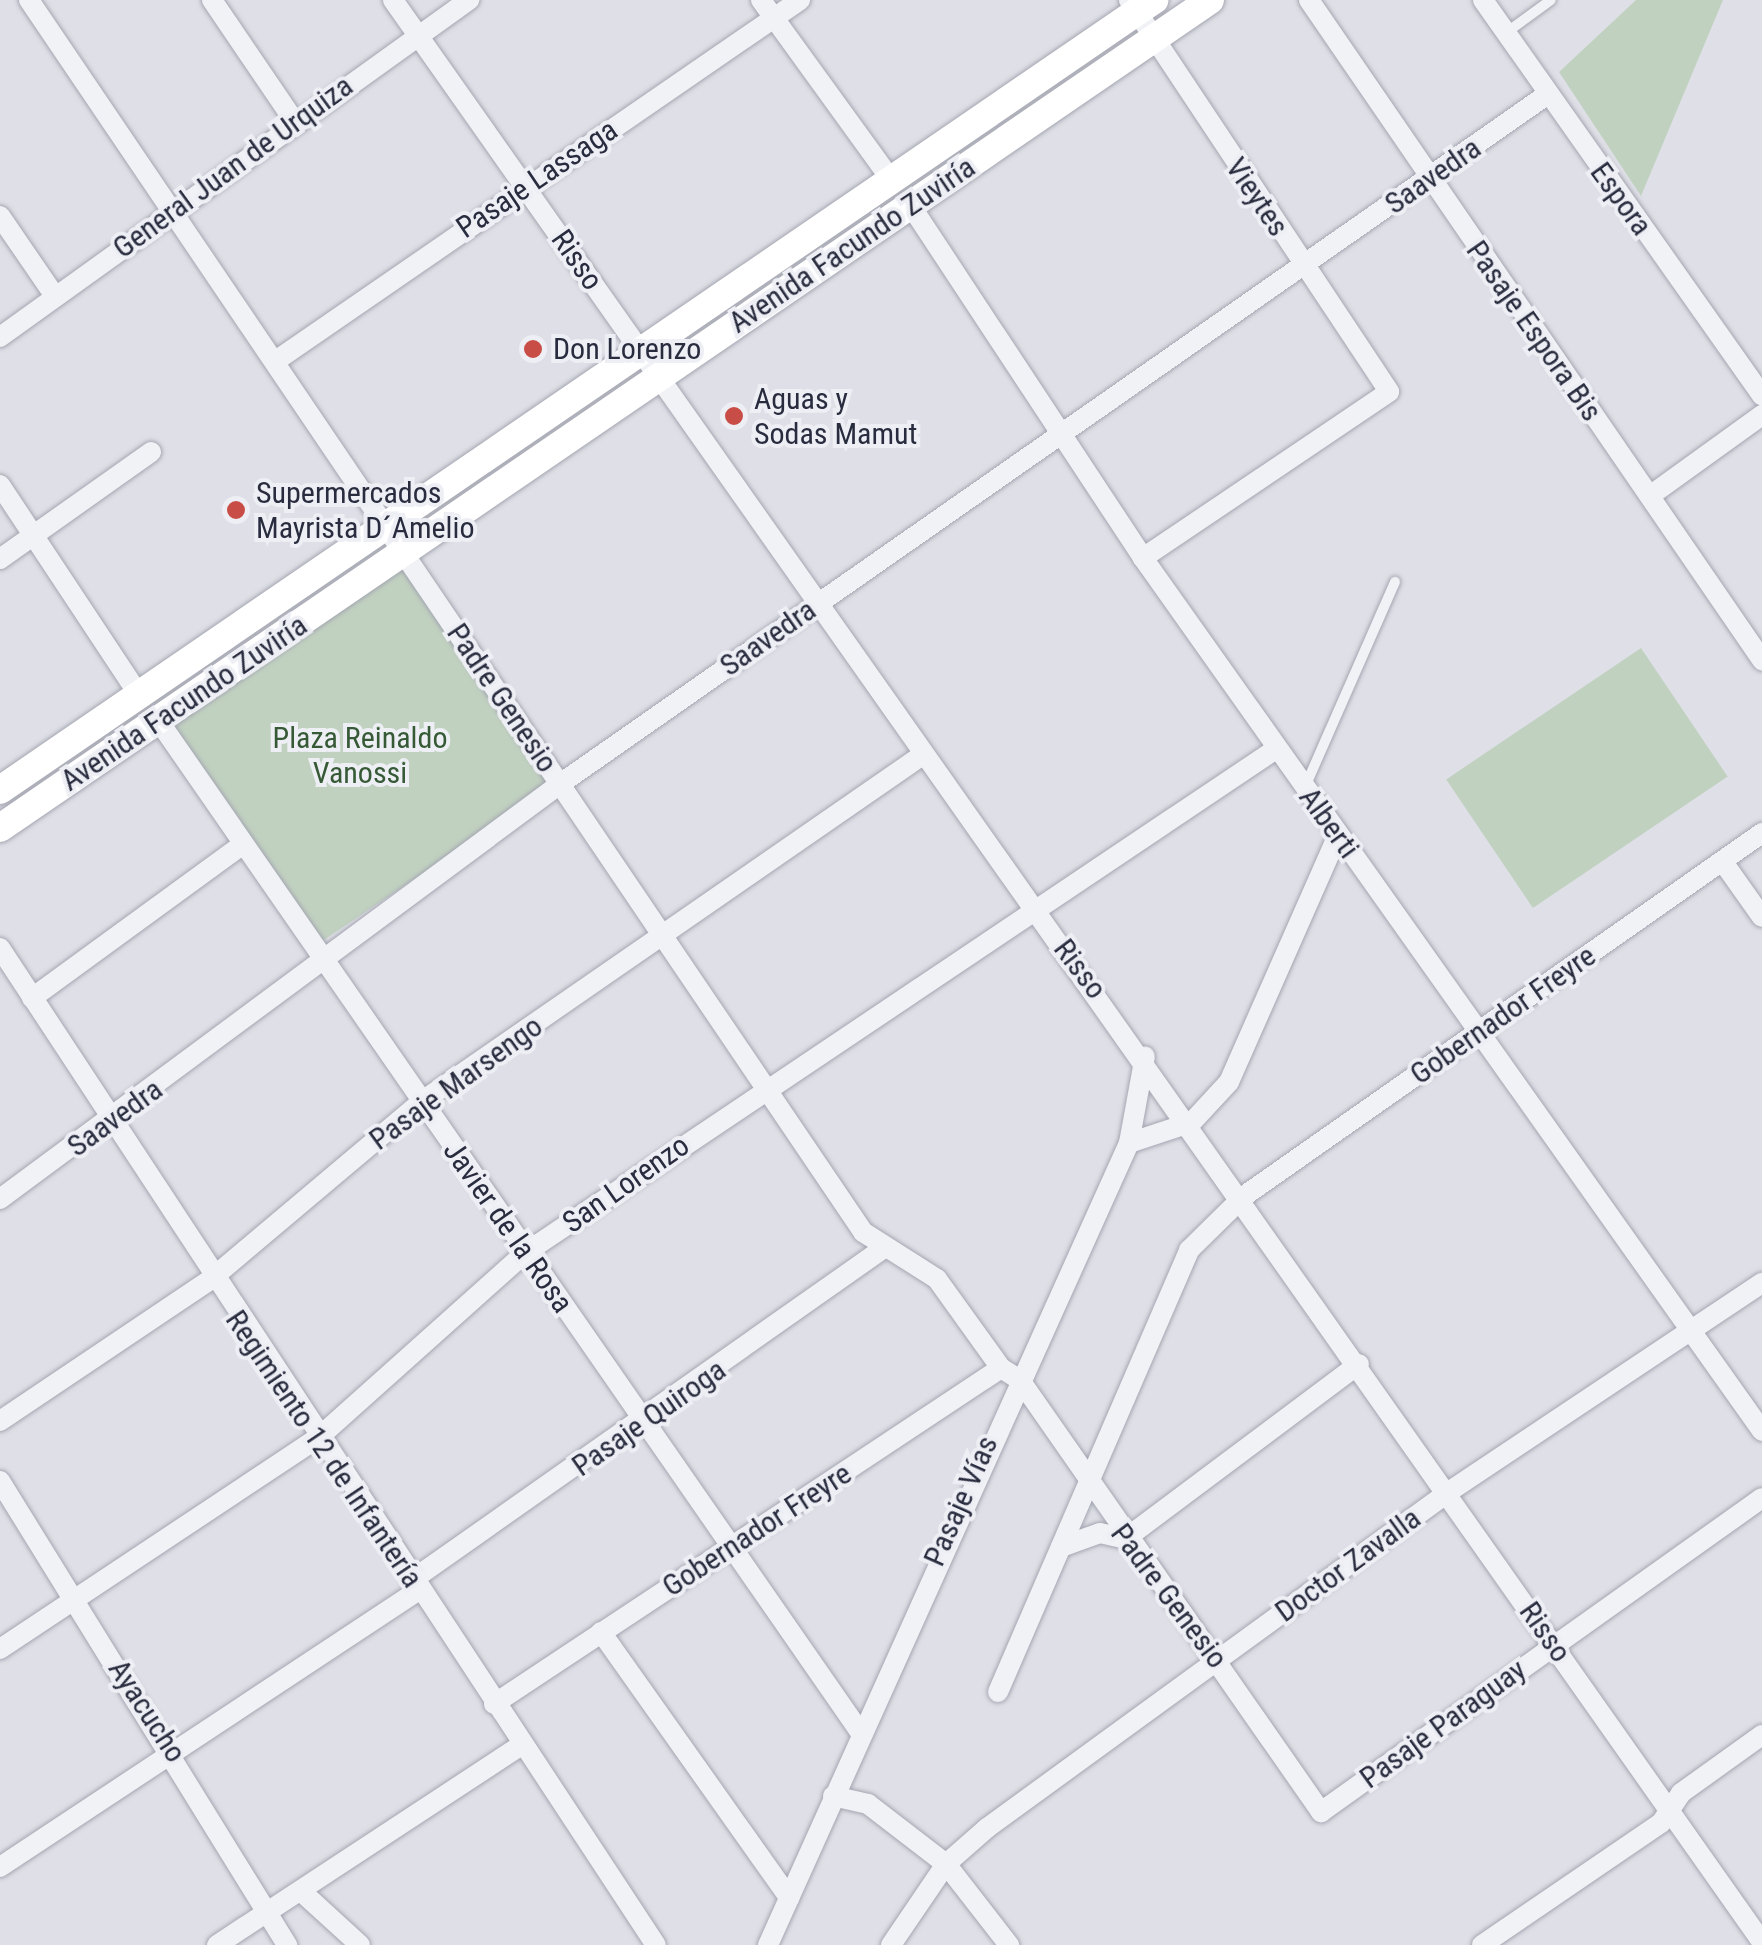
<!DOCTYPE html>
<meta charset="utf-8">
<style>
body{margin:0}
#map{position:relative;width:1762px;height:1945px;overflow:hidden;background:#dfe0e7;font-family:"Roboto Condensed",sans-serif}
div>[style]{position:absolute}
.green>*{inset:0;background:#c1d1c0;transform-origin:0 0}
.roads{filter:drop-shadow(0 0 2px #a4a6b1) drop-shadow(0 0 2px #a4a6b1)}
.service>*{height:10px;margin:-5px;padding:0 5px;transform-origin:5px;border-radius:5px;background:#f1f2f6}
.minor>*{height:20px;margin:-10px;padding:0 10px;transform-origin:10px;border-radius:10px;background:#f1f2f6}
.secondary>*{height:28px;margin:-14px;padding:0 14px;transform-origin:14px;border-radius:14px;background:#fff}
.dots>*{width:28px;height:28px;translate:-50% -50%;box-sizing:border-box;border:5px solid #eeeff5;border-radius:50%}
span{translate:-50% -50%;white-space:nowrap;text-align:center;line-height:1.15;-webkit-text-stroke:8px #eeeff5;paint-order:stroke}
.street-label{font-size:30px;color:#282c3e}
.poi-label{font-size:30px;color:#282c3e}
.left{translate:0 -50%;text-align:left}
.park-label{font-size:30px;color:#365936}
</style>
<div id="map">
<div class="green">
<i style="clip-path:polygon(1636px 0,1723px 0,1641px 196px,1559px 72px)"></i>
<i style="left:403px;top:556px;width:274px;height:291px;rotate:56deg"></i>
<i style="left:1641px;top:648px;width:155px;height:235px;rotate:56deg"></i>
</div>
<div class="roads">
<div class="service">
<i style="left:1507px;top:32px;width:54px;rotate:-36deg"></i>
<i style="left:1305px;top:787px;width:224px;rotate:-66.3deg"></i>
</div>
<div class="minor">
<i style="left:29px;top:0;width:1488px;rotate:55.9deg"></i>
<i style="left:863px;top:1232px;width:88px;rotate:32.4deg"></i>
<i style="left:937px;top:1279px;width:110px;rotate:54.3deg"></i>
<i style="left:212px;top:0;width:148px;rotate:55.8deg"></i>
<i style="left:393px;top:0;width:2376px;rotate:54.82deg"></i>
<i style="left:761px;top:0;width:223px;rotate:54.1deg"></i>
<i style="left:1129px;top:0;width:470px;rotate:56.4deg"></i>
<i style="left:1389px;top:392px;width:297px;rotate:146deg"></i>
<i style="left:1309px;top:0;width:801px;rotate:55.54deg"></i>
<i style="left:1483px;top:0;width:484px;rotate:54.8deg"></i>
<i style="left:911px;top:206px;width:422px;rotate:56.6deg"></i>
<i style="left:1143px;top:558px;width:1070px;rotate:54.66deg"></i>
<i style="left:0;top:216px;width:96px;rotate:55.6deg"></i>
<i style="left:0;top:337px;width:578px;rotate:-35.7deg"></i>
<i style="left:277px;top:360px;width:635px;rotate:-34.54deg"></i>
<i style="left:0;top:485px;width:255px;rotate:56.5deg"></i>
<i style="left:1651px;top:495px;width:137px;rotate:-35.8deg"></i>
<i style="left:0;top:559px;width:185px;rotate:-35.3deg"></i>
<i style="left:158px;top:720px;width:1232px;rotate:55.25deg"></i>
<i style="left:1723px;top:862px;width:67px;rotate:54.7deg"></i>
<i style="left:0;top:948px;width:1193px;rotate:56.66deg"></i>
<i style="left:32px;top:998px;width:261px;rotate:-36.1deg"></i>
<i style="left:1129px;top:1143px;width:66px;rotate:-18.4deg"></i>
<i style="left:1192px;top:1122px;width:54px;rotate:-47.2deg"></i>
<i style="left:1229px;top:1082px;width:270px;rotate:-66.2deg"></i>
<i style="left:0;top:1199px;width:697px;rotate:-36.54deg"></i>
<i style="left:560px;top:784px;width:1205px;rotate:-34.93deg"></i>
<i style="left:0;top:1421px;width:254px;rotate:-33.9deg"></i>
<i style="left:211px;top:1279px;width:275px;rotate:-40.1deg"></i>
<i style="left:421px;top:1102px;width:608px;rotate:-34.68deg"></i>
<i style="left:0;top:1481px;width:546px;rotate:58.26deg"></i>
<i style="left:1061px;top:1547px;width:41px;rotate:-19.7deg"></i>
<i style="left:1100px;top:1533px;width:26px;rotate:13deg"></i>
<i style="left:1125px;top:1539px;width:292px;rotate:-36.8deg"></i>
<i style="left:412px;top:1580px;width:573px;rotate:-35.13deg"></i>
<i style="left:601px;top:1632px;width:326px;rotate:54.7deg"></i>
<i style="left:0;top:1649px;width:382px;rotate:-33.6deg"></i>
<i style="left:318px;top:1438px;width:278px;rotate:-41.8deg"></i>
<i style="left:525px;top:1253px;width:904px;rotate:-33.87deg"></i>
<i style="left:998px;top:1692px;width:482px;rotate:-66.6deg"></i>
<i style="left:1189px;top:1250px;width:77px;rotate:-44.5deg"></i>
<i style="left:1244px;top:1196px;width:633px;rotate:-35.02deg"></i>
<i style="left:494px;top:1704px;width:608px;rotate:-33.53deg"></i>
<i style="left:1001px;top:1368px;width:22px;rotate:32deg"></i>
<i style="left:1020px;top:1380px;width:527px;rotate:55.13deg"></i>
<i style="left:1321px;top:1812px;width:541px;rotate:-35.45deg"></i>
<i style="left:833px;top:1796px;width:36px;rotate:13deg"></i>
<i style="left:868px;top:1804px;width:98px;rotate:37.6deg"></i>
<i style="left:946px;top:1864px;width:103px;rotate:52.1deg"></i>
<i style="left:0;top:1867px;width:502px;rotate:-33.47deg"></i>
<i style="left:303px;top:1893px;width:77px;rotate:42.4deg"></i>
<i style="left:217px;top:1945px;width:365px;rotate:-33.3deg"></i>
<i style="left:768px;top:1945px;width:880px;rotate:-65.77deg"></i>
<i style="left:1129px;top:1143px;width:88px;rotate:-79.6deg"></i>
<i style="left:891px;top:1945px;width:98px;rotate:-55.8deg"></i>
<i style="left:946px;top:1864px;width:55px;rotate:-41.3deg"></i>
<i style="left:987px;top:1828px;width:569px;rotate:-36.06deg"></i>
<i style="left:1447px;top:1493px;width:379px;rotate:-33.7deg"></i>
<i style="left:1482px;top:1945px;width:217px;rotate:-34.3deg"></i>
<i style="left:1661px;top:1823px;width:36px;rotate:-56deg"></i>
<i style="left:1681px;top:1793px;width:100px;rotate:-35.6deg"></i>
</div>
<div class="secondary">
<i style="left:0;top:790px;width:1399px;rotate:-34.39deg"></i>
<i style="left:0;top:828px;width:1466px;rotate:-34.38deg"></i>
</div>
</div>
<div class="dots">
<i style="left:533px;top:349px;background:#c94d47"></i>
<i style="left:734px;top:416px;background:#c94d47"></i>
<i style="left:236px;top:510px;background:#c94d47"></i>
</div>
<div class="street-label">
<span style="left:233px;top:167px;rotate:-36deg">General Juan de Urquiza</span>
<span style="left:1433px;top:176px;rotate:-35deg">Saavedra</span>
<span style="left:537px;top:179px;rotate:-34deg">Pasaje Lassaga</span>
<span style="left:1257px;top:197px;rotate:56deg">Vieytes</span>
<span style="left:1621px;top:199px;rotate:54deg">Espora</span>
<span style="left:852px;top:245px;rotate:-34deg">Avenida Facundo Zuviría</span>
<span style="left:577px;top:260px;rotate:55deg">Risso</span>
<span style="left:1534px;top:331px;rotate:55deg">Pasaje Espora Bis</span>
<span style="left:768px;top:638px;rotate:-35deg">Saavedra</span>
<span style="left:502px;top:698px;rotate:56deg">Padre Genesio</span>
<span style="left:184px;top:703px;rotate:-34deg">Avenida Facundo Zuviría</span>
<span style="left:1329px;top:823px;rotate:54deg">Alberti</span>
<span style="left:1080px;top:969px;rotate:53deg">Risso</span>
<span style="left:1503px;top:1015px;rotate:-35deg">Gobernador Freyre</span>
<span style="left:456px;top:1083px;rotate:-36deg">Pasaje Marsengo</span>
<span style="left:115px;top:1118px;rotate:-36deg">Saavedra</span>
<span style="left:626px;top:1184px;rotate:-35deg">San Lorenzo</span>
<span style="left:508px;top:1227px;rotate:55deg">Javier de la Rosa</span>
<span style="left:649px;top:1418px;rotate:-35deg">Pasaje Quiroga</span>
<span style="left:324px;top:1449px;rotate:56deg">Regimiento 12 de Infantería</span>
<span style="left:961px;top:1501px;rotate:-66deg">Pasaje Vías</span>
<span style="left:757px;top:1530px;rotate:-33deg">Gobernador Freyre</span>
<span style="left:1348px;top:1565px;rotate:-36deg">Doctor Zavalla</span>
<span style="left:1169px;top:1596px;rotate:53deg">Padre Genesio</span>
<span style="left:1545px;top:1632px;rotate:55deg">Risso</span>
<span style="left:147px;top:1711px;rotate:57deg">Ayacucho</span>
<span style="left:1443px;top:1724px;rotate:-36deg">Pasaje Paraguay</span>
</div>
<div class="poi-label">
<span class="left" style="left:553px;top:349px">Don Lorenzo</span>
<span class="left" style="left:754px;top:416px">Aguas y<br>Sodas Mamut</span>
<span class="left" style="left:256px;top:510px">Supermercados<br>Mayrista D´Amelio</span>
</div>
<div class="park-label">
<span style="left:360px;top:755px">Plaza Reinaldo<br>Vanossi</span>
</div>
</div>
